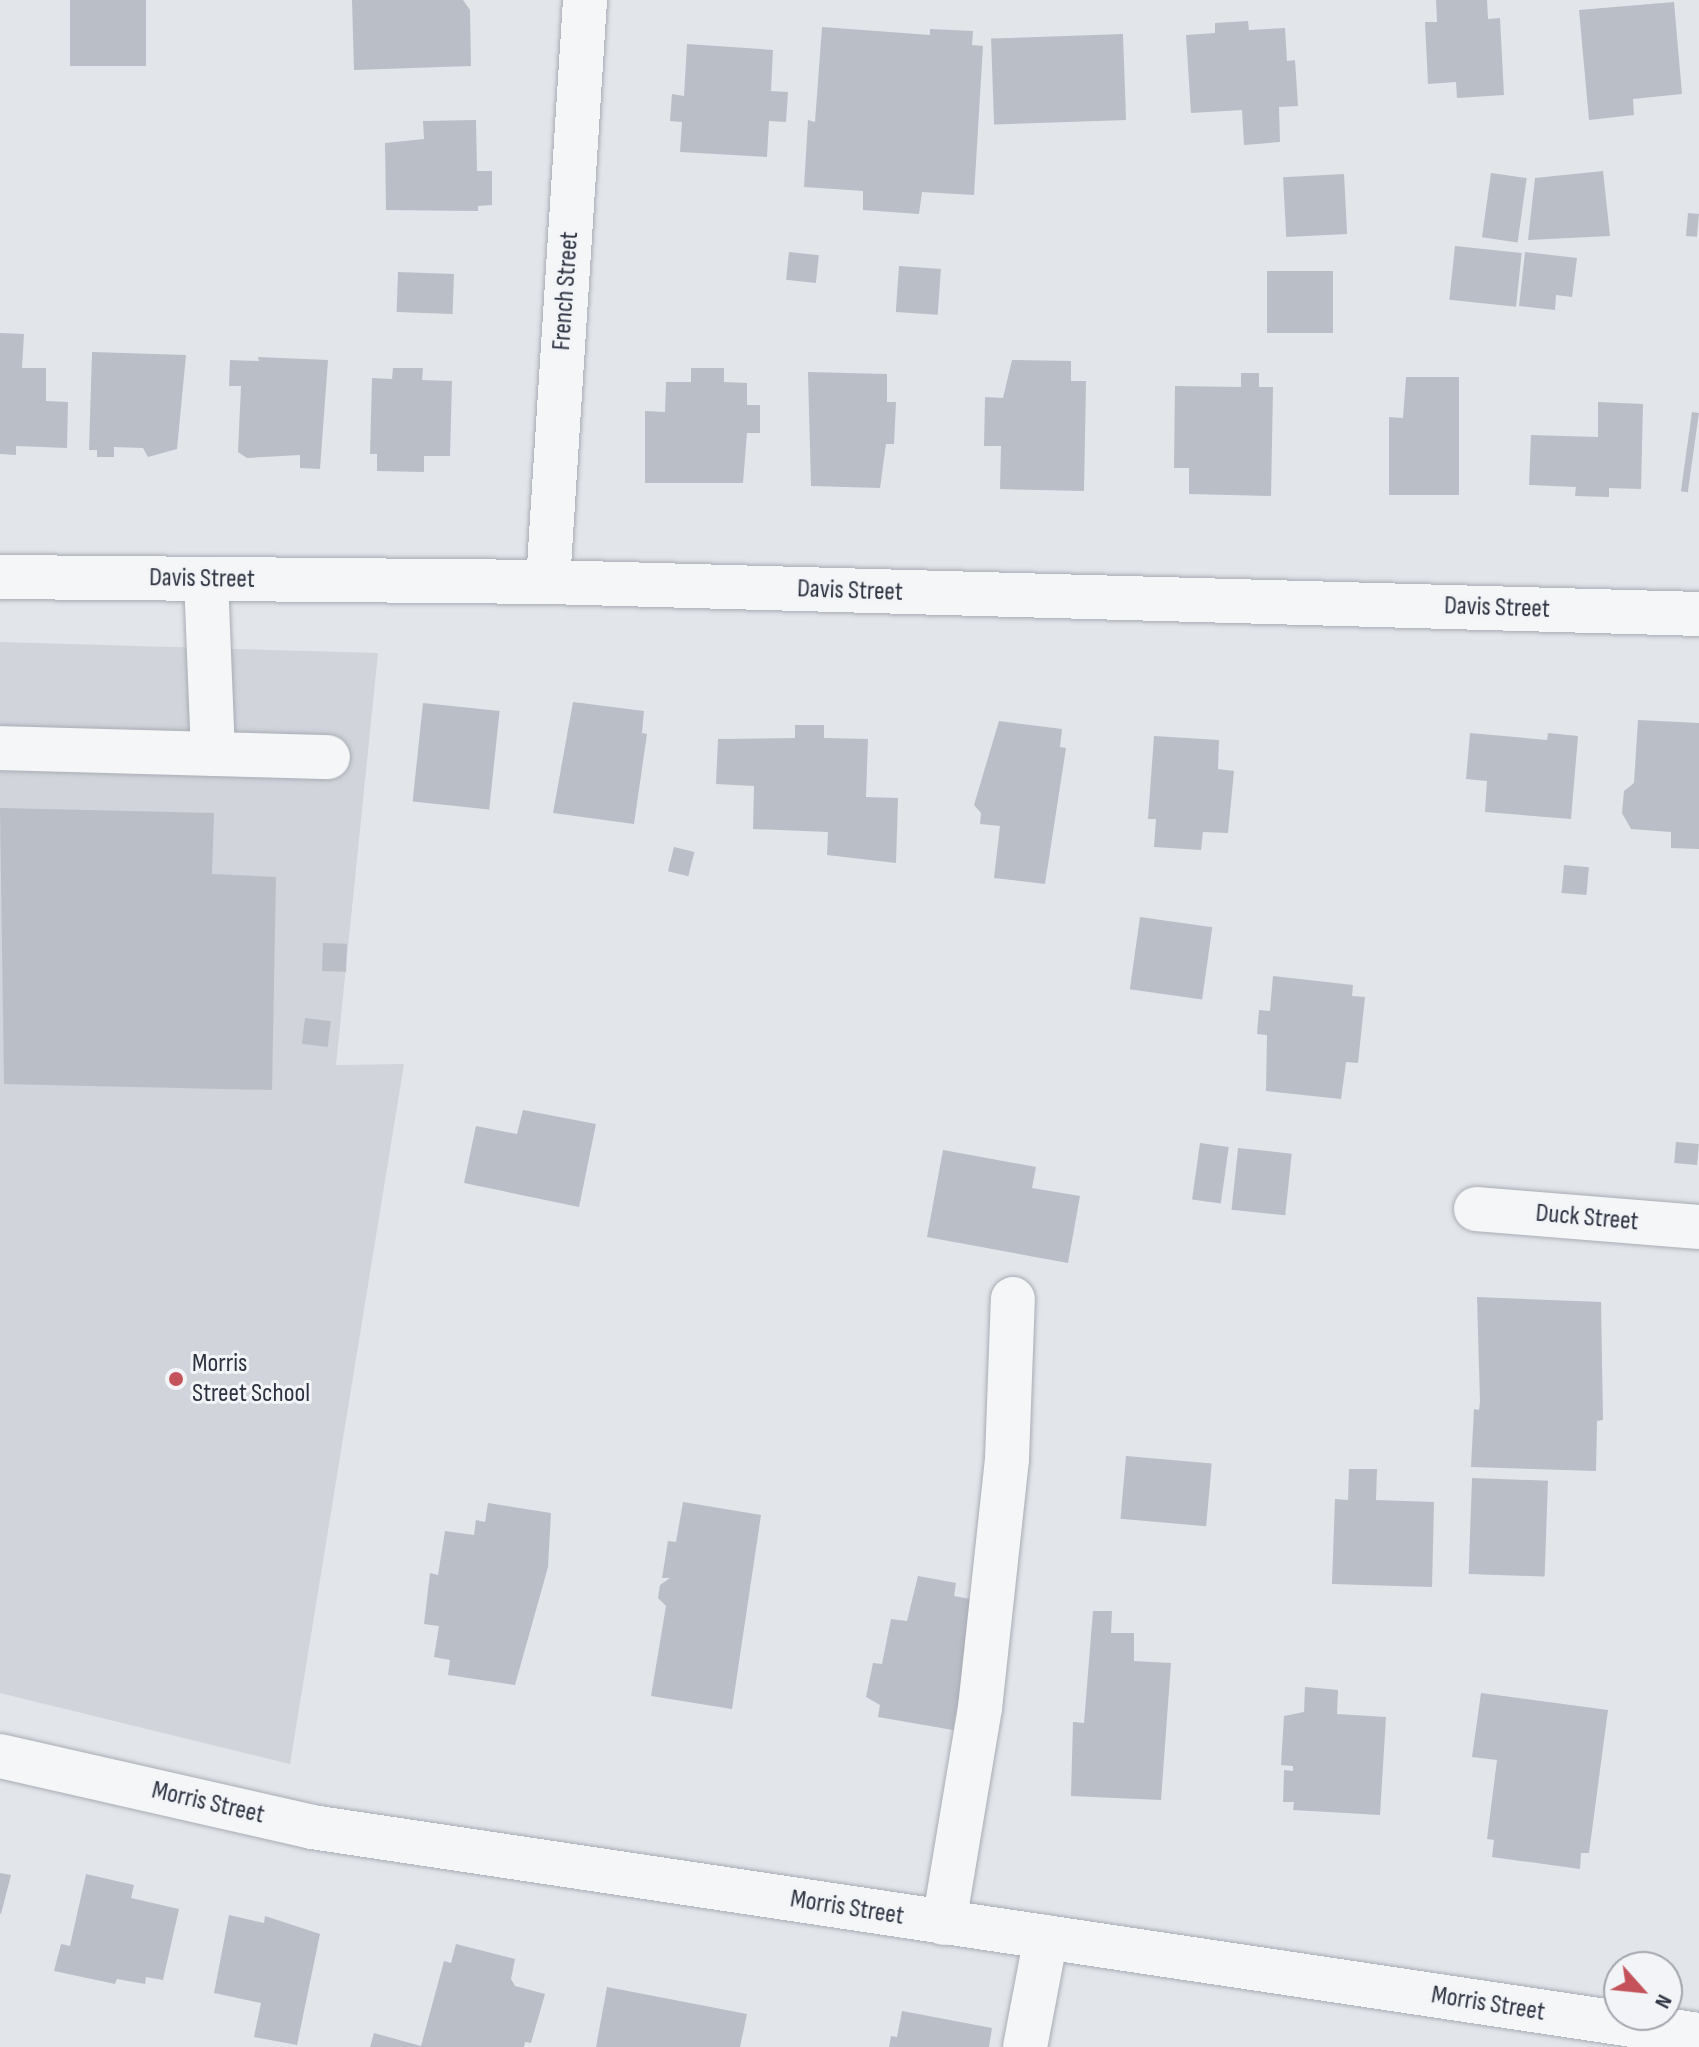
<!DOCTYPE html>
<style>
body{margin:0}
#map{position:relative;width:1699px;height:2047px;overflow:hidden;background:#e2e5ea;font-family:"Sofia Sans Condensed",sans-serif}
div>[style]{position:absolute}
.built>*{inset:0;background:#d1d4db}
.building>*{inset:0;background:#babec6;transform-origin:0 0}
.roads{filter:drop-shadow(0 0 2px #a8acb4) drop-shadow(0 0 2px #a8acb4)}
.minor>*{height:44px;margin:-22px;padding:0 22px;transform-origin:22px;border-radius:22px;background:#f5f6f8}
.dots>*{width:22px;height:22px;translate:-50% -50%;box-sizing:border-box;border:4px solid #f2f4f7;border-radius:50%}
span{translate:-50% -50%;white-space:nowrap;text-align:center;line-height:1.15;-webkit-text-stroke:6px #f2f4f7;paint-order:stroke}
.street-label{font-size:26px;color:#2c3240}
.poi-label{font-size:26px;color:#2c3240}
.left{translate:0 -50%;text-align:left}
.north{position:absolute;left:1603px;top:1951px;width:80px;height:80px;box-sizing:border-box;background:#f2f4f7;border:2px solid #a3a6ae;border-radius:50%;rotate:117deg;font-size:22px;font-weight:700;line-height:32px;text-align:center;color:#2c3240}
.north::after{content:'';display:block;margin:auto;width:28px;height:36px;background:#c4525b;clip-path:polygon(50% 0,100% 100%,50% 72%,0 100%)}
</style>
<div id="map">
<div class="built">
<i style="clip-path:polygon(0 642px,378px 653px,336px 1065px,404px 1064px,290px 1764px,0 1693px)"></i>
</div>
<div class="building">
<i style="left:70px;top:0;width:76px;height:66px"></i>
<i style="clip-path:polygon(352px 0,463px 0,470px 10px,471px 66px,354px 70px)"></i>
<i style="clip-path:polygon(1436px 0,1487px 0,1488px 19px,1500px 18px,1504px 95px,1457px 98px,1456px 82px,1428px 84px,1425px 22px,1437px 22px)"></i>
<i style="clip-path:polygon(1674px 2px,1682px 94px,1633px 99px,1634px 115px,1589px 120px,1579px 10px)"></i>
<i style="clip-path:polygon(1248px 21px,1249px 30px,1285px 28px,1287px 61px,1295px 60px,1298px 106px,1279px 107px,1280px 142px,1244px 145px,1242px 110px,1191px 113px,1186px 35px,1215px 33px,1215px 23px)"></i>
<i style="clip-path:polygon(822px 27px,930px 35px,930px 29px,973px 31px,972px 45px,983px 46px,974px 195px,922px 192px,919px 214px,863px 210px,863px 191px,804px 187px,808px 120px,815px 122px)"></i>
<i style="left:1123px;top:34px;width:86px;height:132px;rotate:88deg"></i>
<i style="clip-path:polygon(687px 44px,773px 50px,771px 91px,788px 92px,786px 122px,769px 121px,767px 157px,680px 152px,682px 122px,670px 121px,672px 94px,684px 96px)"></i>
<i style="clip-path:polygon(476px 120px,477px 171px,492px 171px,492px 205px,478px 206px,478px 211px,386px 210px,385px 143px,424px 139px,423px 121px)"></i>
<i style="clip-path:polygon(1603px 171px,1610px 236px,1528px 240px,1535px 178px)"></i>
<i style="left:1491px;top:173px;width:36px;height:65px;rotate:8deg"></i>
<i style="left:1344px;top:174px;width:60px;height:61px;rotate:87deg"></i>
<i style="left:1688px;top:213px;width:11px;height:23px;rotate:5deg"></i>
<i style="left:1455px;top:246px;width:67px;height:54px;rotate:6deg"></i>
<i style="left:789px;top:252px;width:30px;height:28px;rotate:6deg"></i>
<i style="clip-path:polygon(1525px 252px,1577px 258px,1572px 297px,1556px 295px,1555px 310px,1519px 306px)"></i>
<i style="left:899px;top:266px;width:42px;height:46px;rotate:4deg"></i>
<i style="left:1267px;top:271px;width:66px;height:62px"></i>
<i style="left:398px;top:272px;width:56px;height:40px;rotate:2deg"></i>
<i style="clip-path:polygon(0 333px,24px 334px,22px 368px,46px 368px,46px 401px,68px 402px,67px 448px,16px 446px,16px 455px,0 454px)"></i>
<i style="clip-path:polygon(92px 352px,186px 355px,177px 449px,148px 457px,143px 448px,114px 447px,114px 457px,97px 457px,97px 450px,89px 450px)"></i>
<i style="clip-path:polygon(258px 357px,328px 360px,320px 469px,300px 468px,300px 455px,247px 458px,238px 452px,241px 386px,229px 386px,230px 360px,259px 361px)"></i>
<i style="clip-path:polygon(1012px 360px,1071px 361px,1071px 381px,1086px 381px,1084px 491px,1000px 489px,1001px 446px,984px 446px,985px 397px,1003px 398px)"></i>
<i style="clip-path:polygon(393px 368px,423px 368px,422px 380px,452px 381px,450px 456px,424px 456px,424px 472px,377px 471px,377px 454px,370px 454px,372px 378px,392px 379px)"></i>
<i style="clip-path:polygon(691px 368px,724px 368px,724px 382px,747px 383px,747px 405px,760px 405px,760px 433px,747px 433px,743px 483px,645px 483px,645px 411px,665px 412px,666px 382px,691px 382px)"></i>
<i style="clip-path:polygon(808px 372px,887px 374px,887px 402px,896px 402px,894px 444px,886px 444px,880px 488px,811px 486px)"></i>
<i style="clip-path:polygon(1241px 373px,1259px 373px,1259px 387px,1273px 387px,1271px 496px,1189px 494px,1189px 468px,1174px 468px,1175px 386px,1241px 387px)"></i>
<i style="clip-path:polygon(1406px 377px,1459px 377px,1459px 495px,1389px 495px,1389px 417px,1403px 418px)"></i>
<i style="clip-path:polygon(1598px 402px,1643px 404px,1641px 489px,1609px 488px,1609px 497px,1575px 496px,1576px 487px,1529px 485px,1531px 435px,1598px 437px)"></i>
<i style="left:1692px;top:412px;width:7px;height:80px;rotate:8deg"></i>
<i style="clip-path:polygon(573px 702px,644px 711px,642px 733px,647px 734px,634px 824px,553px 813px)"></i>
<i style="left:423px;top:703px;width:77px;height:99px;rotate:6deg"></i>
<i style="clip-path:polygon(1638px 720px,1699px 723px,1699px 849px,1671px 848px,1671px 832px,1631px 829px,1622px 813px,1624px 791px,1634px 783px)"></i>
<i style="clip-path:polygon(999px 721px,1062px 729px,1060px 747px,1066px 748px,1045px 884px,994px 878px,1000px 826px,980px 824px,981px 813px,974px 805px)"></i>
<i style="clip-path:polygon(795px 725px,824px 725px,824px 738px,868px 739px,866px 797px,898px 798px,896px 863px,827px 855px,828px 832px,753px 829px,754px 786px,716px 784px,718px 739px,795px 738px)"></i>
<i style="clip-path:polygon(1470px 733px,1547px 740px,1548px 733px,1578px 736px,1571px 819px,1485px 812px,1487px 781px,1466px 779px)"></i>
<i style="clip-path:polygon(1154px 736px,1219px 740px,1218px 769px,1234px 771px,1228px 833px,1203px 832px,1201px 850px,1154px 847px,1156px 819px,1148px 819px)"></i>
<i style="clip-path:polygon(0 808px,214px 813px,212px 874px,276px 877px,272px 1090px,4px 1084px)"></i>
<i style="left:674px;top:847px;width:21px;height:25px;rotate:14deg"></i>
<i style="left:1564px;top:865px;width:25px;height:28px;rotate:5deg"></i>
<i style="left:1140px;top:917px;width:73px;height:73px;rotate:8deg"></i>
<i style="left:323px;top:943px;width:24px;height:28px;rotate:2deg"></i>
<i style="clip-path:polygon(1273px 976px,1353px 985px,1352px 996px,1365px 997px,1358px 1063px,1346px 1062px,1341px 1099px,1266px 1091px,1267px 1035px,1257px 1034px,1259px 1010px,1270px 1011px)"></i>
<i style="left:305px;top:1018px;width:26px;height:26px;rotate:7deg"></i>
<i style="clip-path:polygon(523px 1110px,596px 1124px,579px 1207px,464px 1183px,476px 1126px,517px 1134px)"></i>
<i style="left:1676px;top:1142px;width:23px;height:21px;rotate:5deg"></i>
<i style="left:1200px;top:1143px;width:29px;height:57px;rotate:8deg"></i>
<i style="left:1238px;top:1148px;width:54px;height:62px;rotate:6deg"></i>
<i style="clip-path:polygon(943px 1150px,1036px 1167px,1032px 1188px,1080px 1196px,1068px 1263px,927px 1237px)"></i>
<i style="clip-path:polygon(1477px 1297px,1601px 1302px,1603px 1420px,1597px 1421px,1596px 1471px,1471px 1467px,1474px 1409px,1479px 1410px,1480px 1402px)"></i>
<i style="left:1126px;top:1456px;width:86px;height:63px;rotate:5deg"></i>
<i style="clip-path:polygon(1349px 1469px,1377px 1469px,1376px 1500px,1434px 1502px,1432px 1587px,1332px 1584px,1335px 1499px,1348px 1500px)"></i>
<i style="left:1472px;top:1478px;width:76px;height:96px;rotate:2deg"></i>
<i style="clip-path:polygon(683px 1502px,761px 1515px,732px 1709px,651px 1696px,666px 1606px,658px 1598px,660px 1585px,670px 1578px,662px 1578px,668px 1541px,676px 1542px)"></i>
<i style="clip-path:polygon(488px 1503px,551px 1513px,548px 1567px,515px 1685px,448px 1675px,450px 1660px,434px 1657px,439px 1626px,424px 1624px,430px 1573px,438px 1575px,445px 1531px,474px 1535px,476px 1520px,485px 1522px)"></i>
<i style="clip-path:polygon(918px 1576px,956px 1583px,954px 1596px,976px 1600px,953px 1730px,878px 1717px,880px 1705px,866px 1697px,873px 1663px,882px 1664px,891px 1619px,907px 1621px)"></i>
<i style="clip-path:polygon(1093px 1611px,1112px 1611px,1111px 1633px,1134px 1633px,1134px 1661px,1171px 1663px,1161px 1800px,1071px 1796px,1073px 1722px,1084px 1723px)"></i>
<i style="clip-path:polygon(1305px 1687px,1338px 1690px,1337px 1714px,1386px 1717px,1380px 1815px,1293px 1810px,1294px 1802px,1283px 1802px,1284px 1770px,1293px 1771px,1293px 1766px,1281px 1765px,1284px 1716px,1304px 1712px)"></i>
<i style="clip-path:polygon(1481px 1693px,1608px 1710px,1589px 1853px,1581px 1853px,1580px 1869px,1492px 1857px,1494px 1840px,1487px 1839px,1497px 1760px,1472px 1757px)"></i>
<i style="clip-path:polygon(0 1873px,11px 1875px,1px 1914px,0 1913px)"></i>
<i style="clip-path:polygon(86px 1874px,134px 1885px,131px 1898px,179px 1909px,163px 1980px,146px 1977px,145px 1984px,117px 1979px,115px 1984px,54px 1971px,61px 1944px,70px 1946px)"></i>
<i style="clip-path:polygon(229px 1915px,264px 1923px,265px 1916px,320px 1934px,297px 2045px,254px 2037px,261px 2003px,214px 1993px)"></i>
<i style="clip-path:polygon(456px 1944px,515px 1959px,511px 1979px,515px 1986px,545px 1994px,531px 2043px,525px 2042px,524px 2047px,370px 2047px,374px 2033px,421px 2046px,444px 1961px,451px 1963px)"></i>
<i style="clip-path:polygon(607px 1987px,747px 2014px,740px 2047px,596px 2047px)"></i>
<i style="clip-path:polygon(902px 2011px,992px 2028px,989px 2047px,889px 2047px,891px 2036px,897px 2037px)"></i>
</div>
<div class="roads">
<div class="minor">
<i style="left:0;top:577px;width:548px;rotate:0.52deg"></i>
<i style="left:548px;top:582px;width:1151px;rotate:1.59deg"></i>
<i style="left:206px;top:579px;width:175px;rotate:87.7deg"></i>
<i style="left:548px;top:582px;width:583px;rotate:-86.36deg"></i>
<i style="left:0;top:748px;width:328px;rotate:1.6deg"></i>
<i style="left:1476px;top:1209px;width:224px;rotate:4.6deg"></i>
<i style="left:0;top:1756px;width:320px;rotate:12.8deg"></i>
<i style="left:312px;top:1827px;width:1403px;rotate:8.53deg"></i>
<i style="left:944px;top:1923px;width:218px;rotate:-80.5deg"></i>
<i style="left:980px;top:1708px;width:250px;rotate:-83.8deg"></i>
<i style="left:1007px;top:1459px;width:160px;rotate:-87.9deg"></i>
<i style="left:1025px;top:2047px;width:112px;rotate:-79.2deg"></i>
</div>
</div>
<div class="dots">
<i style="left:176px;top:1379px;background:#c4525b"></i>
</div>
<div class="street-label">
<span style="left:566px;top:291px;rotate:-86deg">French Street</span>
<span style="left:202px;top:579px;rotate:1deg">Davis Street</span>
<span style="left:850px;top:591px;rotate:2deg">Davis Street</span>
<span style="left:1497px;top:608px;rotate:2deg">Davis Street</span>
<span style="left:1587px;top:1218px;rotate:5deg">Duck Street</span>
<span style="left:208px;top:1803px;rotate:13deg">Morris Street</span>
<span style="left:847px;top:1908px;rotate:9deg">Morris Street</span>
<span style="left:1488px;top:2004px;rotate:9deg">Morris Street</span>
</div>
<div class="poi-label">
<span class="left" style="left:192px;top:1379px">Morris<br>Street School</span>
</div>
<div class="north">N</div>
</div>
